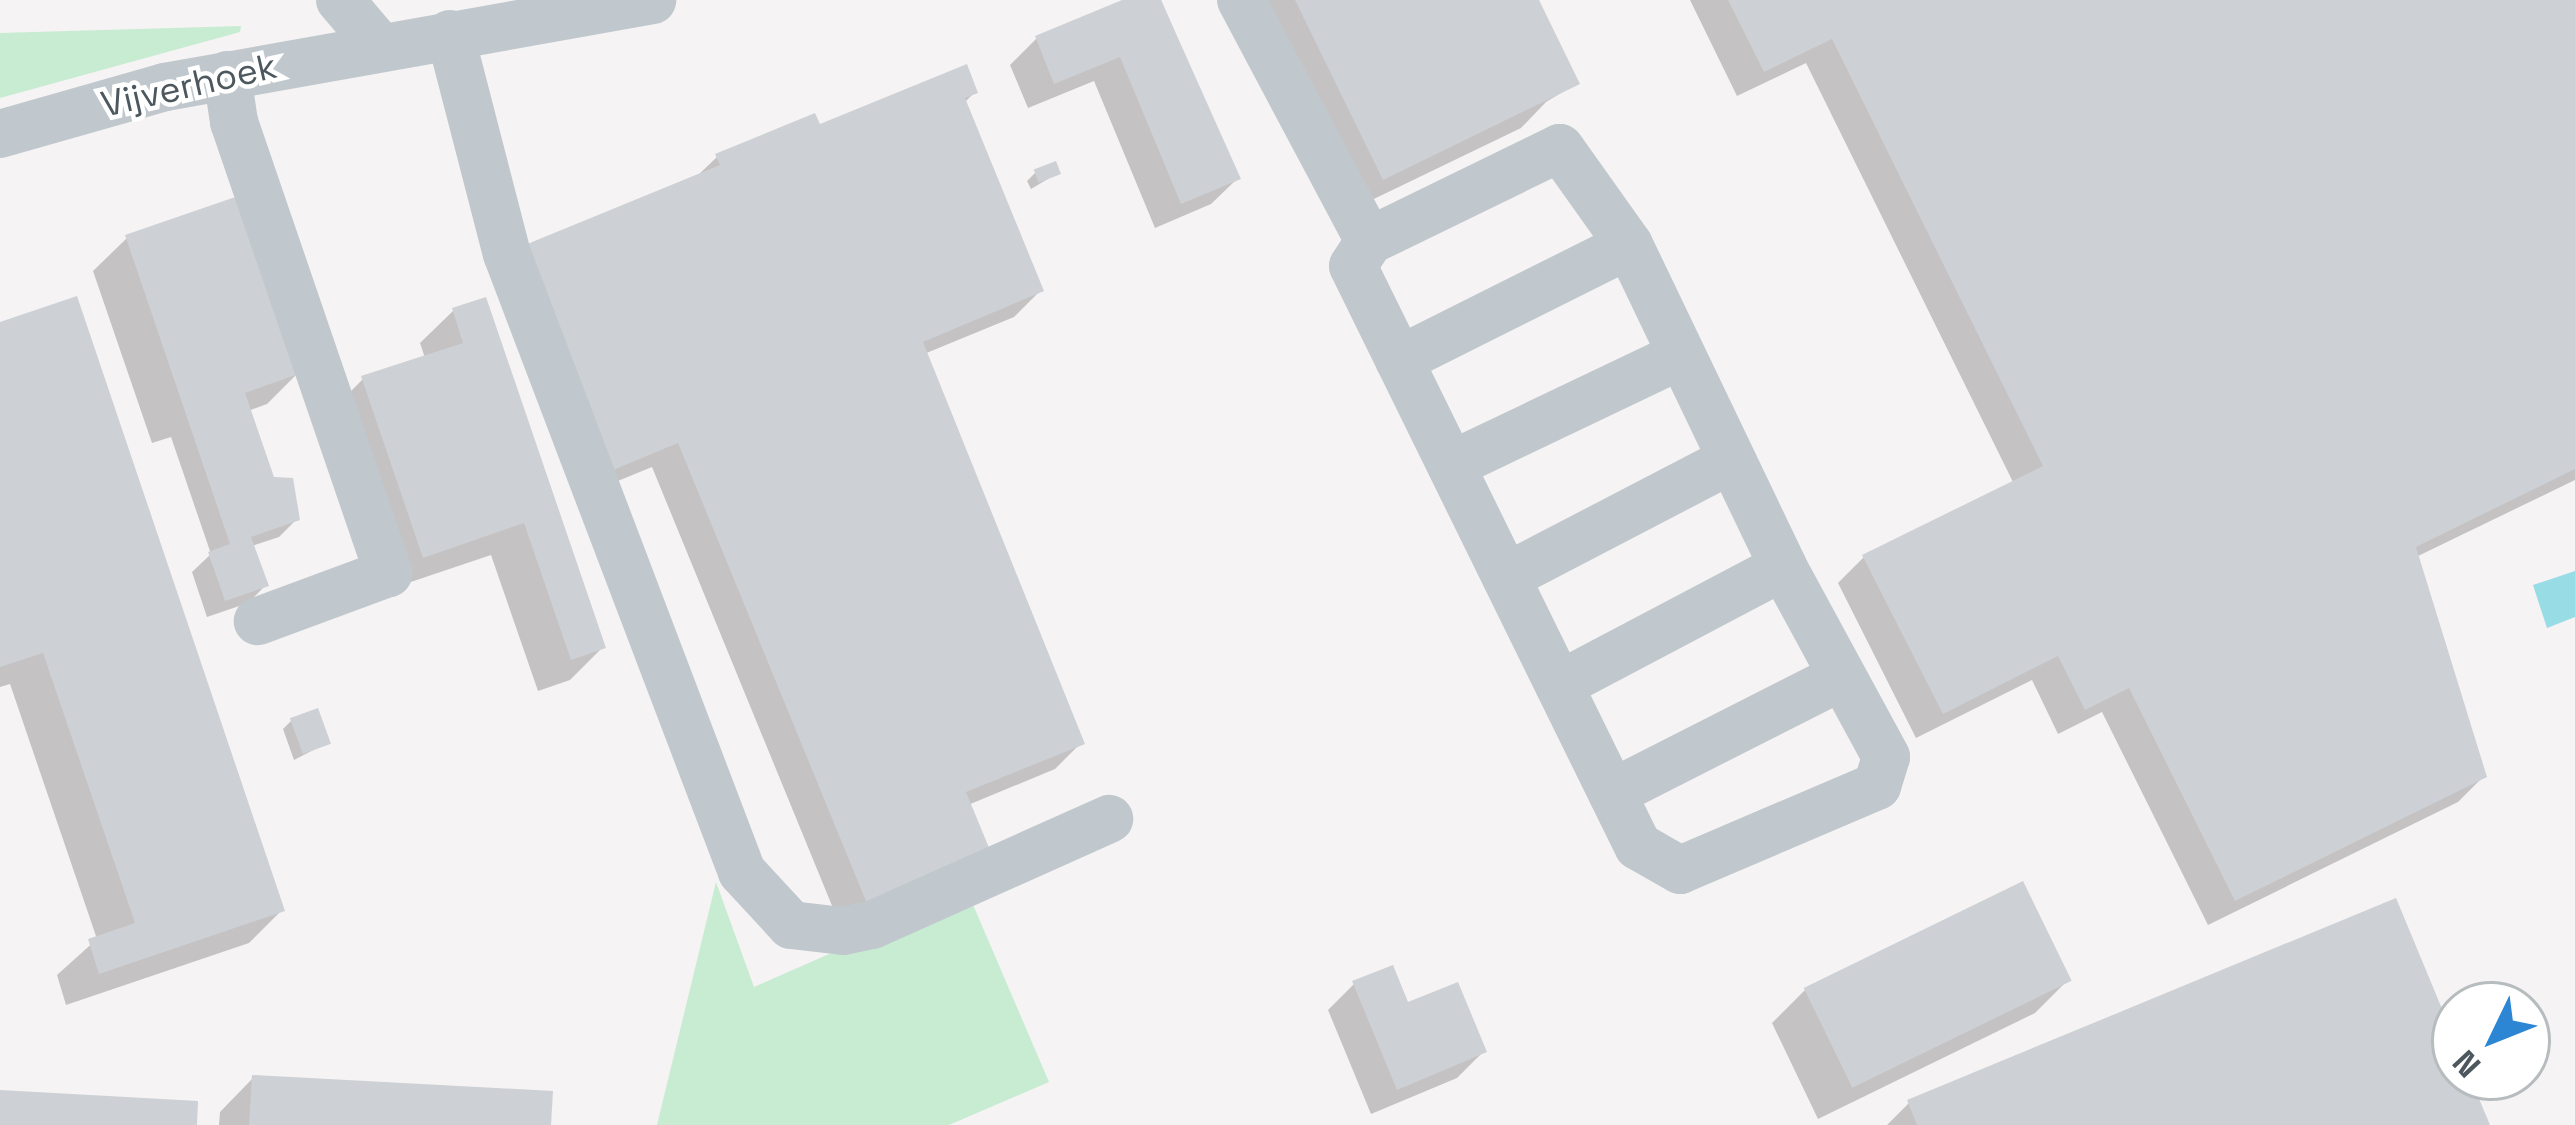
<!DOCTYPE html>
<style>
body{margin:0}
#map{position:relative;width:2575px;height:1125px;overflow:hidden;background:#f5f3f3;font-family:"Space Grotesk",sans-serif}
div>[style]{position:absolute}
.green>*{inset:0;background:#c7ecd2}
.water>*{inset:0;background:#98dce5}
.shadow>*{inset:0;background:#0003}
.building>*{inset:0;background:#cdd0d4;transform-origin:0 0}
.minor>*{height:48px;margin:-24px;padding:0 24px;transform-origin:24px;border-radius:24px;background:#c0c8cd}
span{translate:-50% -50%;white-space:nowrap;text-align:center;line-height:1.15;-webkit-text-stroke:9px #fff;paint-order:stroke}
.street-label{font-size:36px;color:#4c575e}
.north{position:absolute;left:2431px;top:981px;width:120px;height:120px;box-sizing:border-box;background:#fff;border:3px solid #b7bcbf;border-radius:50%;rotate:227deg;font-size:33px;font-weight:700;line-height:48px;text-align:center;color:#4c575e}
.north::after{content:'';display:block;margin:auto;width:42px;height:54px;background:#2d86d4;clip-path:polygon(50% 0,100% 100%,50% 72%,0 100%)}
</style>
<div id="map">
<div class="green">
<i style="clip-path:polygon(241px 26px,240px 32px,0 98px,0 33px)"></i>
<i style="clip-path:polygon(716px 882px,754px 987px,968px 893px,1049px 1082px,949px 1125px,657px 1125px)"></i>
</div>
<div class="water">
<i style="clip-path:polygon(2575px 571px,2575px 617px,2547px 628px,2533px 585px)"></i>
</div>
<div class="shadow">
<i style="clip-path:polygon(1124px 0,1161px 0,1237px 179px,1211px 204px,1155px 228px,1094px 81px,1028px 108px,1010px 65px,1036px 39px)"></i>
<i style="clip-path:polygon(1246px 0,1535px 0,1576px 84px,1546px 102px,1521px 128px,1349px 211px)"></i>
<i style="clip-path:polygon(1690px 0,2575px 0,2575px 480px,2416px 557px,2484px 776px,2458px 802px,2208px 925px,2102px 712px,2058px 734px,2032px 680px,1916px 738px,1838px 583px,1864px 557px,2014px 484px,1806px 63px,1737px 96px)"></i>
<i style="clip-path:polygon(975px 92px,964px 103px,1040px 291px,1014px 317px,924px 354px,1081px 743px,1055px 769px,968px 805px,842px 930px,652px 467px,586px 494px,694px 179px,717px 157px)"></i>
<i style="clip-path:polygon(1035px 173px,1058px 173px,1031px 189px,1027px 181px)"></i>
<i style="clip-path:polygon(127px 238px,300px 371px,267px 404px,248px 411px,272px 480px,291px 481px,297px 519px,279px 537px,252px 546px,265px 586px,248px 603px,207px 617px,192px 572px,211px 554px,171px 437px,152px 443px,93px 271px)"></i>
<i style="clip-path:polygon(454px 310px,603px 647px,570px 680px,538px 691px,491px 555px,390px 589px,330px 412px,363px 379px,425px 358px,420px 343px)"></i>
<i style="clip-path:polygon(0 326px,282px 910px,249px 943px,66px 1005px,57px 975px,97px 939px,10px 684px,0 687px)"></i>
<i style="clip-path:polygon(291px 721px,327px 743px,294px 760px,283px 729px)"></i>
<i style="clip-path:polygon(2068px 980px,2035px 1013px,1818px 1119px,1772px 1023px,1805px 990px)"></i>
<i style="clip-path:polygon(1354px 984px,1407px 1006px,1483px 1052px,1457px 1078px,1371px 1114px,1328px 1010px)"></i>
<i style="clip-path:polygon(2455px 1048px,2455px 1077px,2467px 1077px,2487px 1125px,1887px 1125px,1909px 1103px)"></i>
<i style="clip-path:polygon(253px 1078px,548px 1125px,219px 1125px,220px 1112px)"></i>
</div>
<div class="building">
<i style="clip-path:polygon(1122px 0,1161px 0,1241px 179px,1181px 204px,1120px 57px,1054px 84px,1035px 36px)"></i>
<i style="clip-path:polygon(1295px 0,1539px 0,1580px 84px,1383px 180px)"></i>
<i style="clip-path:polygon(1728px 0,2575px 0,2575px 469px,2416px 547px,2487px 777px,2235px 901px,2129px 688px,2085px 710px,2058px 656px,1943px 714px,1862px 555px,2043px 466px,1832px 39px,1764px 72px)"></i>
<i style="clip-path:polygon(967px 64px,978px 93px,965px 98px,1044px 291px,923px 342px,1085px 744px,966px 792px,992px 855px,868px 906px,678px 443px,613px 470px,520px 247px,720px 165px,715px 154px,815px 113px,820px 124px)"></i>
<i style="left:1056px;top:161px;width:14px;height:24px;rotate:69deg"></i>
<i style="clip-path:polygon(244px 194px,304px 372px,245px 393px,274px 477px,293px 478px,300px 520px,251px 537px,269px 586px,225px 601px,208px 552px,230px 544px,125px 235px)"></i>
<i style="clip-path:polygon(77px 296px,285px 911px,99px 974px,88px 939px,135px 923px,43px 653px,0 667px,0 322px)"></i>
<i style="clip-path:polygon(486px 297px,606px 648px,571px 660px,524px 523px,423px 558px,361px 376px,463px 343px,452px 308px)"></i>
<i style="left:318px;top:708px;width:38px;height:30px;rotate:70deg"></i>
<i style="left:2023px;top:881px;width:111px;height:244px;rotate:64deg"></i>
<i style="clip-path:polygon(2396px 898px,2455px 1040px,2455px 1077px,2470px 1077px,2490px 1125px,1917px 1125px,1907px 1100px)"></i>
<i style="clip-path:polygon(1393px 965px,1408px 1002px,1458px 982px,1487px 1052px,1397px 1090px,1352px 981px)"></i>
<i style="clip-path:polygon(252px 1075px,553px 1091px,551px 1125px,249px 1125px)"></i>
<i style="clip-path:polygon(0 1090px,198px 1101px,197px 1125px,0 1125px)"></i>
</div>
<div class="minor">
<i style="left:340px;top:0;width:62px;rotate:49.6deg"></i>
<i style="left:1241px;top:0;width:273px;rotate:62deg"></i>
<i style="left:450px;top:34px;width:227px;rotate:75.5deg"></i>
<i style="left:507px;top:254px;width:661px;rotate:69.18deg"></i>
<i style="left:742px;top:872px;width:72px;rotate:47.2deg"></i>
<i style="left:791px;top:925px;width:52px;rotate:6.6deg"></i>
<i style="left:843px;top:931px;width:30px;rotate:-12deg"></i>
<i style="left:872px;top:925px;width:260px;rotate:-24.1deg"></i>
<i style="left:227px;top:75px;width:48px;rotate:81.5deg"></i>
<i style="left:234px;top:122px;width:477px;rotate:71.1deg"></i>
<i style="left:388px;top:573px;width:139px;rotate:159.7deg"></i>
<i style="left:0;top:134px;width:172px;rotate:-15.9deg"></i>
<i style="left:165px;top:87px;width:495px;rotate:-10.1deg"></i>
<i style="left:1560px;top:148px;width:119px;rotate:54.6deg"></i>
<i style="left:1629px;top:245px;width:357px;rotate:64.4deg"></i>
<i style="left:1783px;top:567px;width:216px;rotate:61.5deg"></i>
<i style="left:1886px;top:757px;width:30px;rotate:107deg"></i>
<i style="left:1877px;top:786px;width:214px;rotate:156.9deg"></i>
<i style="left:1680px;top:870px;width:48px;rotate:-150.3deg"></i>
<i style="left:1638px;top:846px;width:646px;rotate:-116.17deg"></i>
<i style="left:1353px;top:266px;width:30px;rotate:-57deg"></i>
<i style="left:1369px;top:241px;width:212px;rotate:-26deg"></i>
<i style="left:1399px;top:360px;width:257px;rotate:-26.6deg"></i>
<i style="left:1451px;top:465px;width:254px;rotate:-25.5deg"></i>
<i style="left:1506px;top:577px;width:254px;rotate:-27.5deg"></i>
<i style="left:1559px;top:685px;width:253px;rotate:-27.8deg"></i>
<i style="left:1612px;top:793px;width:257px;rotate:-26.9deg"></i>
</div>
<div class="street-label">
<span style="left:189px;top:86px;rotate:-13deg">Vijverhoek</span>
</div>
<div class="north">N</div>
</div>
